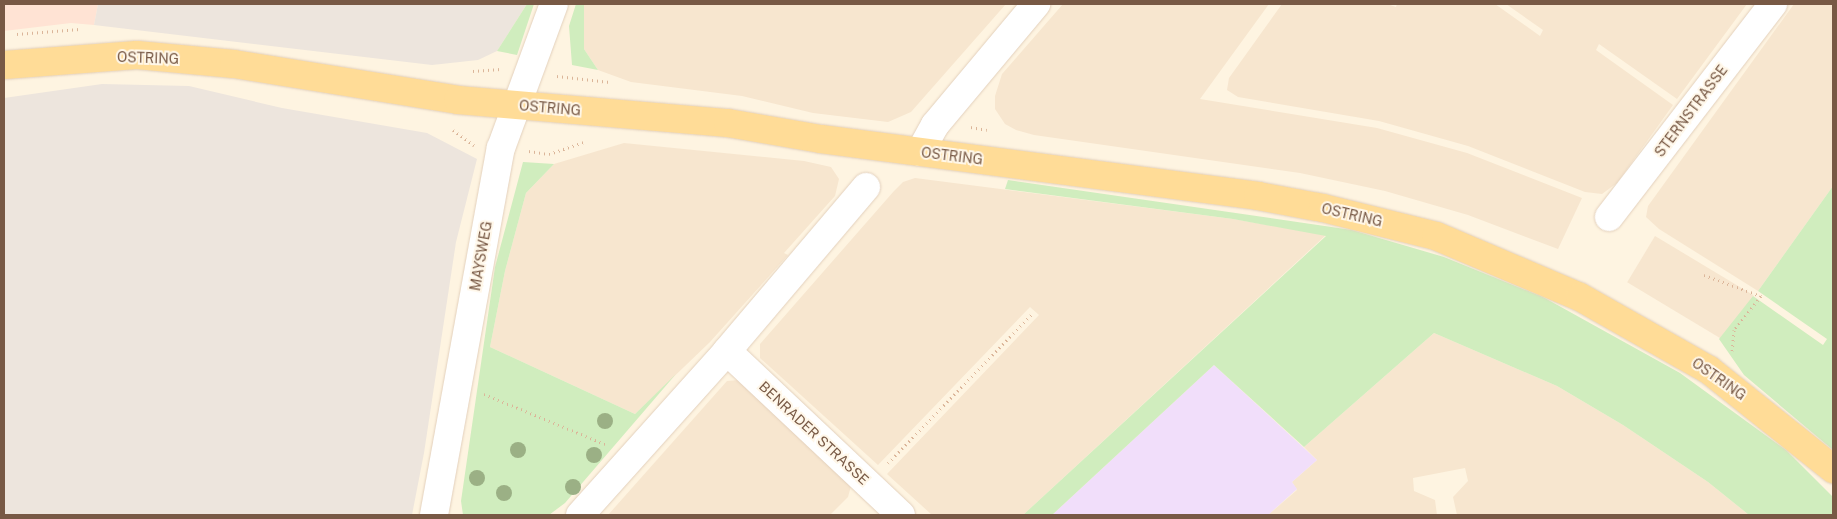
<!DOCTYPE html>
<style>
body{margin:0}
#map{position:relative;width:1837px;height:519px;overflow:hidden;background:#fef4e1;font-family:"Public Sans",sans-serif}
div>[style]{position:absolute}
.residential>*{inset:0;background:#f7e6cf;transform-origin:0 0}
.commercial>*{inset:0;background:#ffe3d4}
.industrial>*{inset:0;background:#ede5dd}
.education>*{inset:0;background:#f1defa}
.green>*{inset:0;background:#d0edbe}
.path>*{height:3px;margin-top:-1.5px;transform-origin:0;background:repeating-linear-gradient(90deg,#dbb599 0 1px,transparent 0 5px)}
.roads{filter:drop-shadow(0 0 1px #e3d0bc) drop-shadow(0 0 1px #e3d0bc)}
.minor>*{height:28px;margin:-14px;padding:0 14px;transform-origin:14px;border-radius:14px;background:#fff}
.major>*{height:28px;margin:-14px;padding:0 14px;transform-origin:14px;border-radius:14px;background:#ffdc97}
.trees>*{width:16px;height:16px;margin:-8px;border-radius:50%;background:#9bb085}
span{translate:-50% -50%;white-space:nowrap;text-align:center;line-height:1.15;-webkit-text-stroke:4px #fff7e9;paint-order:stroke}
.street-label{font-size:14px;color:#785945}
.frame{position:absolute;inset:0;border:5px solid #785945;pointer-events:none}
</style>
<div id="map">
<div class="residential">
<i style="clip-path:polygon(584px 4px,1006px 4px,911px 112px,888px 122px,813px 113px,742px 96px,631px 82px,598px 70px,584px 49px)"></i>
<i style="clip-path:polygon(1063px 4px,1269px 4px,1200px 99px,1377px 128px,1467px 153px,1582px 198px,1558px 249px,1468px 215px,1385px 191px,1300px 173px,1034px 135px,1016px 130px,1005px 124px,995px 109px,995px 96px,1002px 74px)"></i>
<i style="clip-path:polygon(1282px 4px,1387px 4px,1396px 7px,1397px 4px,1495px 4px,1540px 36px,1543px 30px,1506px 4px,1747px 4px,1677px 99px,1599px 44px,1596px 50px,1673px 105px,1617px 183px,1602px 194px,1585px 192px,1468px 146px,1379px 121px,1238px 97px,1227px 90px,1229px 78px)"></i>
<i style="clip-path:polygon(1794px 4px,1833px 4px,1833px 186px,1758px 291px,1659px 229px,1646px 217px,1648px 206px)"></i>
<i style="clip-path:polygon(624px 143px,804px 161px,831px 167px,839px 179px,835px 196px,784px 253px,788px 255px,710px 342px,635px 414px,490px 347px,505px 271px,526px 193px,554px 164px)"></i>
<i style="clip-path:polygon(915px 178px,1233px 219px,1326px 235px,1023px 515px,932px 515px,887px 474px,1039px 315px,1030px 307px,878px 465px,760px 358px,760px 344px,894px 191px,903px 182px)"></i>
<i style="left:1655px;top:236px;width:115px;height:54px;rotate:31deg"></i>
<i style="clip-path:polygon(1434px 333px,1557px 386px,1623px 425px,1708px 482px,1749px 515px,1457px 515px,1453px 497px,1468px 481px,1465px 468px,1413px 478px,1414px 491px,1435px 500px,1437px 515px,1268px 515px,1297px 490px,1292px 482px,1317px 460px,1304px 447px)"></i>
<i style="clip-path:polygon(740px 380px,851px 486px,848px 497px,830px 515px,608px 515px,727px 381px)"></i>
</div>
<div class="commercial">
<i style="clip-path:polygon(4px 4px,98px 4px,94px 25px,71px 23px,4px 31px)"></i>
</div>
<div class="industrial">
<i style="clip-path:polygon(98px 4px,527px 4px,497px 51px,478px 60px,432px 65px,94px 25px)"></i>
<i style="clip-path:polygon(102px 84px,189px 86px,282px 108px,427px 133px,477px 159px,456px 242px,424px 453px,412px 515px,4px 515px,4px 98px)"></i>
</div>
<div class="education">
<i style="clip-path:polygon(1214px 365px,1317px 460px,1292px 482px,1297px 489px,1268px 515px,1052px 515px)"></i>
</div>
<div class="green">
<i style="clip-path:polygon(527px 4px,534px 4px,517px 55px,497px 51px)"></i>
<i style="clip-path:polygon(576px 4px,584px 4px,584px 49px,598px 70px,572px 65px,569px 26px)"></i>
<i style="clip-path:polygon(523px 162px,554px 164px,526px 193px,505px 271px,490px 347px,635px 414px,676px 374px,565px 503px,549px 515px,463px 515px,461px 501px,495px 267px)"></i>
<i style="clip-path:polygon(1008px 180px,1352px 230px,1444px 257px,1543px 297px,1680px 373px,1786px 450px,1833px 497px,1833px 515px,1749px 515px,1708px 482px,1623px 425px,1557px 386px,1434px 333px,1304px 447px,1214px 365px,1052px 515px,1023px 515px,1326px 236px,1233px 219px,1005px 189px)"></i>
<i style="clip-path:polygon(1833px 186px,1833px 450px,1744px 375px,1719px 339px,1753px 296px,1823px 345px,1827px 339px,1758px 291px)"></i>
</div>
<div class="path">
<i style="left:17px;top:34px;width:63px;rotate:-4.5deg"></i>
<i style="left:473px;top:71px;width:28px;rotate:-4deg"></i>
<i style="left:557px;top:76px;width:53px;rotate:6.5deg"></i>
<i style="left:971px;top:127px;width:16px;rotate:11deg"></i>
<i style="left:453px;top:130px;width:26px;rotate:36deg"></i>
<i style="left:529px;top:151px;width:20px;rotate:9deg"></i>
<i style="left:549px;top:154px;width:39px;rotate:-19deg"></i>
<i style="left:1704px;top:275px;width:61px;rotate:20.2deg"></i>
<i style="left:1761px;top:296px;width:43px;rotate:128.5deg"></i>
<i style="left:1734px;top:330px;width:21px;rotate:95deg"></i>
<i style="left:484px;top:394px;width:131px;rotate:22.5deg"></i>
<i style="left:888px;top:463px;width:207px;rotate:-46deg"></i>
</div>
<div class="roads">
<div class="minor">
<i style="left:920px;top:152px;width:31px;rotate:-61deg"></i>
<i style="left:935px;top:125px;width:158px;rotate:-50.1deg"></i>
<i style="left:1609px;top:217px;width:269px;rotate:-52.4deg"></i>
<i style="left:727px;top:351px;width:239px;rotate:43.3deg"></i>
<i style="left:434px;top:515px;width:373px;rotate:-79.7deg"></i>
<i style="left:501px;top:148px;width:153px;rotate:-69.8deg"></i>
<i style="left:580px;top:515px;width:220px;rotate:-48.1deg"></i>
<i style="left:727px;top:351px;width:215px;rotate:-49.7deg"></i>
</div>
<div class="major">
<i style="left:4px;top:65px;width:133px;rotate:-4.3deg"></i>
<i style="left:137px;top:55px;width:97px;rotate:5.3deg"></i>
<i style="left:234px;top:64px;width:227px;rotate:9.1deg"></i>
<i style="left:458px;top:100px;width:271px;rotate:4.9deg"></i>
<i style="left:728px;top:123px;width:94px;rotate:9.8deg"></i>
<i style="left:821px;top:139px;width:441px;rotate:7.4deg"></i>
<i style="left:1258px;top:196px;width:66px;rotate:10.5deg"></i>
<i style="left:1323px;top:208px;width:116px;rotate:13.9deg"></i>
<i style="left:1436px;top:236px;width:156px;rotate:23deg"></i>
<i style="left:1580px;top:297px;width:148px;rotate:29.5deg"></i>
<i style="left:1709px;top:370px;width:159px;rotate:38.6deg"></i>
</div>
</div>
<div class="trees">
<i style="left:605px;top:421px"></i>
<i style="left:518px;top:450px"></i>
<i style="left:594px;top:455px"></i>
<i style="left:477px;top:478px"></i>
<i style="left:573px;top:487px"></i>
<i style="left:504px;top:493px"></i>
</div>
<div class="street-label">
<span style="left:148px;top:58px;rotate:2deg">OSTRING</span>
<span style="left:550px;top:108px;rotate:5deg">OSTRING</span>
<span style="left:1691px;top:111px;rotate:-53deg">STERNSTRASSE</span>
<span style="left:952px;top:156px;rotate:7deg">OSTRING</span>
<span style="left:1352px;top:215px;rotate:13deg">OSTRING</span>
<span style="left:481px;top:256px;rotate:-80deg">MAYSWEG</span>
<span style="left:1719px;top:379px;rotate:35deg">OSTRING</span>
<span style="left:814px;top:433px;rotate:43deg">BENRADER STRASSE</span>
</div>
<div class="frame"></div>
</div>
